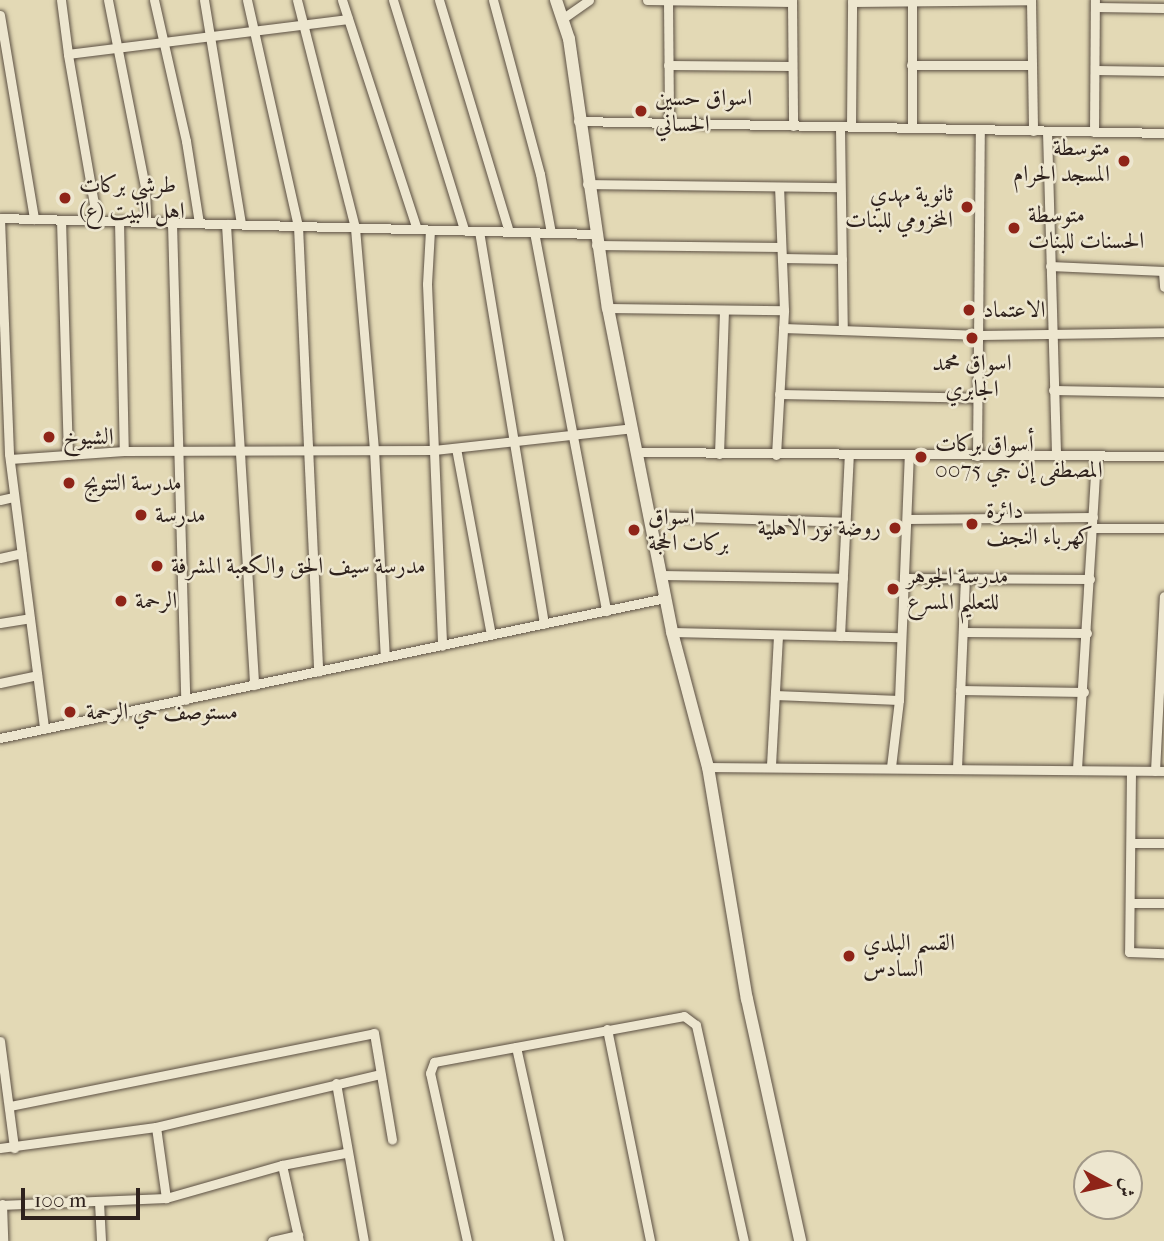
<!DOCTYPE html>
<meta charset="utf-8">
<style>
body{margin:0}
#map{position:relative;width:1164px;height:1241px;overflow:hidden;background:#e3d9b5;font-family:"IM FELL French Canon",Amiri,serif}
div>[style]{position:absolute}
.roads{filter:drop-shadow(0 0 2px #5c5043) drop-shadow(0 0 2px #5c5043)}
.street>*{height:9px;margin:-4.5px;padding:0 4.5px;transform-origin:4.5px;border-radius:4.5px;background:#ede6cf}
.secondary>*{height:12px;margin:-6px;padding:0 6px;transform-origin:6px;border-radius:6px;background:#ede6cf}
.dots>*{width:19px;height:19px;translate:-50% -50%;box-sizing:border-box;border:4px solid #ede6cf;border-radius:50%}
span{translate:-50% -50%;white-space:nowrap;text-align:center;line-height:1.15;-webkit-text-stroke:5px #ede6cf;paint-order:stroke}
.poi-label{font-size:23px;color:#2f221d}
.left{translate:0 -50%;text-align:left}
.right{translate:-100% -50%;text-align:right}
.north{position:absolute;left:1073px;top:1150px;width:70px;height:70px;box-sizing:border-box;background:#ede6cf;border:2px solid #a19888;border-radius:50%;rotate:98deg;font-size:19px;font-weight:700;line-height:28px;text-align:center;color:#2f221d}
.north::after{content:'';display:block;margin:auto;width:24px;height:32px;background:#8f2418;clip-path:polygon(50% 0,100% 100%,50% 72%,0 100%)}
.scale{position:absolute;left:21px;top:1188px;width:119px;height:32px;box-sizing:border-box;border:4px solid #2f221d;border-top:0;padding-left:9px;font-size:21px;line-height:24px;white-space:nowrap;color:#2f221d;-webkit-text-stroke:5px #ede6cf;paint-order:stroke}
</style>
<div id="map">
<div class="roads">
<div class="street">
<i style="left:61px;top:0;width:54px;rotate:82.6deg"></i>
<i style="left:108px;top:0;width:191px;rotate:78.8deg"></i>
<i style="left:145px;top:187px;width:35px;rotate:88deg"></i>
<i style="left:154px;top:0;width:145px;rotate:77.2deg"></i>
<i style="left:186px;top:141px;width:83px;rotate:81deg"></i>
<i style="left:204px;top:0;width:227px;rotate:80.6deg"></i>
<i style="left:247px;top:0;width:232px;rotate:77.3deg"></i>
<i style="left:298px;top:226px;width:446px;rotate:87.4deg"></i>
<i style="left:297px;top:0;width:235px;rotate:75.7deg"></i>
<i style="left:355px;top:228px;width:223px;rotate:85.1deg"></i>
<i style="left:374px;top:450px;width:207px;rotate:87deg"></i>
<i style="left:342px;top:0;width:241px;rotate:71.9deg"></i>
<i style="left:393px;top:0;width:241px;rotate:72.8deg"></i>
<i style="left:439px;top:0;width:242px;rotate:73.2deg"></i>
<i style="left:493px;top:0;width:180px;rotate:74.9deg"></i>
<i style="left:540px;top:174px;width:60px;rotate:79.4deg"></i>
<i style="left:647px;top:0;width:145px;rotate:0.8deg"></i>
<i style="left:792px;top:0;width:126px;rotate:89.5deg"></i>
<i style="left:912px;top:0;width:128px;rotate:90deg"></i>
<i style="left:1031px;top:0;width:131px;rotate:89.1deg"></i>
<i style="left:668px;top:1px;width:122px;rotate:89.5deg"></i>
<i style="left:852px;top:2px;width:179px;rotate:-0.6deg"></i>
<i style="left:1095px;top:7px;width:69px;rotate:0.8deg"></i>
<i style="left:0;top:15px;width:207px;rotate:80.5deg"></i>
<i style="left:562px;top:19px;width:33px;rotate:-35deg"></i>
<i style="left:668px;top:65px;width:124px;rotate:0.5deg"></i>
<i style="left:911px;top:65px;width:121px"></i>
<i style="left:1095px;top:70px;width:69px;rotate:0.8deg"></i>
<i style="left:578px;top:121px;width:586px;rotate:1.17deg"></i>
<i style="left:840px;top:127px;width:203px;rotate:89.2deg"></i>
<i style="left:851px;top:127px;width:127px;rotate:-89.5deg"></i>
<i style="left:1047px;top:131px;width:324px;rotate:88.4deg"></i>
<i style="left:1094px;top:132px;width:132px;rotate:-89.6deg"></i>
<i style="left:587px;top:184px;width:253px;rotate:0.7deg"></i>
<i style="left:0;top:218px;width:594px;rotate:1.54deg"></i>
<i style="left:0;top:219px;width:235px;rotate:87.8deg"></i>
<i style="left:9px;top:454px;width:277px;rotate:82.7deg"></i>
<i style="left:61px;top:220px;width:235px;rotate:88.3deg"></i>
<i style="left:97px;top:221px;width:169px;rotate:-99.9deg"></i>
<i style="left:68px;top:54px;width:282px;rotate:-7.1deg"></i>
<i style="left:119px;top:221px;width:230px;rotate:88.8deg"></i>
<i style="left:172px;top:223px;width:477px;rotate:88.4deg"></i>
<i style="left:226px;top:224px;width:462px;rotate:86.5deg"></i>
<i style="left:430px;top:230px;width:54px;rotate:93.2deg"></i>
<i style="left:427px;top:284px;width:362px;rotate:87.6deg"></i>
<i style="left:479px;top:231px;width:398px;rotate:80.6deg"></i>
<i style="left:534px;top:232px;width:386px;rotate:79.2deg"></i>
<i style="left:596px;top:245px;width:185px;rotate:0.6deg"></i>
<i style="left:782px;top:258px;width:60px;rotate:1deg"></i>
<i style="left:1050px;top:266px;width:114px;rotate:2.5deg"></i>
<i style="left:1163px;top:271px;width:16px;rotate:86deg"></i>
<i style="left:608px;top:308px;width:176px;rotate:0.7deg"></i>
<i style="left:783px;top:328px;width:198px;rotate:2deg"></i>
<i style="left:981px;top:335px;width:183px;rotate:-0.9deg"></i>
<i style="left:1053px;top:390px;width:111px;rotate:1deg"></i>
<i style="left:779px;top:394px;width:200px;rotate:1.1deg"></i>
<i style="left:456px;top:448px;width:190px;rotate:79.4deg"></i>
<i style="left:637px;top:452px;width:527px;rotate:0.43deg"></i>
<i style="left:719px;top:454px;width:144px;rotate:-88deg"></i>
<i style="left:776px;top:455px;width:145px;rotate:-86.8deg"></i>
<i style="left:784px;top:310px;width:123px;rotate:-92.3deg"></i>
<i style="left:977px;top:456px;width:326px;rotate:-89.5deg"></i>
<i style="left:10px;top:459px;width:114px;rotate:-4deg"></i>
<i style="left:124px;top:451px;width:310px;rotate:-0.2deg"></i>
<i style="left:434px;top:450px;width:199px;rotate:-6.3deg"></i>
<i style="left:0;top:500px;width:13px;rotate:-13deg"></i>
<i style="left:649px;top:516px;width:197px;rotate:1.7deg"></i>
<i style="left:907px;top:519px;width:186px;rotate:-0.6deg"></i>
<i style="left:1092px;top:528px;width:72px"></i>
<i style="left:0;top:558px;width:22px;rotate:-13deg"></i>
<i style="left:661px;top:575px;width:182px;rotate:0.9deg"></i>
<i style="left:904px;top:578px;width:186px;rotate:0.3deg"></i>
<i style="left:0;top:623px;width:30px;rotate:-9deg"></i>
<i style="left:672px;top:632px;width:229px;rotate:1.3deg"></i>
<i style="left:963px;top:632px;width:124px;rotate:0.5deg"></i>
<i style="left:840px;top:636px;width:181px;rotate:-87.2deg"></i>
<i style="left:0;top:683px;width:38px;rotate:-12deg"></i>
<i style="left:960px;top:690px;width:124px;rotate:0.9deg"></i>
<i style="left:775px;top:695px;width:124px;rotate:2.3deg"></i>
<i style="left:0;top:738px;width:680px;rotate:-11.89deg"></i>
<i style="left:771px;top:765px;width:130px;rotate:-86.9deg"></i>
<i style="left:708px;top:767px;width:456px;rotate:0.5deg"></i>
<i style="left:891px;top:767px;width:67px;rotate:-83.2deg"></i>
<i style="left:899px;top:700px;width:245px;rotate:-87.7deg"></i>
<i style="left:957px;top:768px;width:188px;rotate:-87.6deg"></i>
<i style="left:1077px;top:769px;width:314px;rotate:-86.5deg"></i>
<i style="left:1131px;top:771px;width:181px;rotate:90.6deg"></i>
<i style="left:1129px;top:952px;width:35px;rotate:2deg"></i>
<i style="left:1155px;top:771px;width:175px;rotate:-87.1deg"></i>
<i style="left:1131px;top:843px;width:33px"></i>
<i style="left:1130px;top:903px;width:34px"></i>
<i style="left:607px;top:1029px;width:216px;rotate:78.5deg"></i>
<i style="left:0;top:1041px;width:108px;rotate:82.5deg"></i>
<i style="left:516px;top:1047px;width:199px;rotate:77.5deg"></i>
<i style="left:336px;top:1083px;width:160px;rotate:80deg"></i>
<i style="left:10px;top:1106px;width:371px;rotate:-11.3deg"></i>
<i style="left:374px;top:1033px;width:108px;rotate:80.4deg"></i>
<i style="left:156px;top:1127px;width:72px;rotate:82deg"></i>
<i style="left:0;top:1148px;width:157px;rotate:-7.7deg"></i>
<i style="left:156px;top:1127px;width:230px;rotate:-13.3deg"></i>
<i style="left:282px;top:1165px;width:78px;rotate:77.4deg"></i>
<i style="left:99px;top:1202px;width:39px;rotate:87deg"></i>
<i style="left:2px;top:1204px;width:37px;rotate:88deg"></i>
<i style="left:0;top:1205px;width:166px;rotate:-2.4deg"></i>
<i style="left:166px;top:1198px;width:121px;rotate:-15.9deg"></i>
<i style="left:282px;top:1165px;width:64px;rotate:-10.8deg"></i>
<i style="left:272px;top:1241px;width:27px;rotate:-13deg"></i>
<i style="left:467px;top:1241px;width:172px;rotate:-102.4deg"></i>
<i style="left:430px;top:1073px;width:12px;rotate:-70deg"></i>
<i style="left:434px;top:1062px;width:254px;rotate:-10.4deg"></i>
<i style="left:684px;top:1016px;width:15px;rotate:37deg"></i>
<i style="left:696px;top:1025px;width:221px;rotate:77.5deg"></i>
</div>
<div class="secondary">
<i style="left:556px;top:0;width:41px;rotate:71.6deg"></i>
<i style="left:569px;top:39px;width:272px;rotate:81.8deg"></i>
<i style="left:608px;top:308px;width:330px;rotate:78.8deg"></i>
<i style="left:672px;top:632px;width:140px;rotate:75.1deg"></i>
<i style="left:708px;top:767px;width:235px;rotate:80.5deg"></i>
<i style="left:747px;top:999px;width:248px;rotate:77.6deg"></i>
</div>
</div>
<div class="dots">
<i style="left:641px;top:111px;background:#8f2418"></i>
<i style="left:1124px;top:161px;background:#8f2418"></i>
<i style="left:65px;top:198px;background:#8f2418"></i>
<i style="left:967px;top:207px;background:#8f2418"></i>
<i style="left:1014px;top:228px;background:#8f2418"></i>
<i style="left:969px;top:310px;background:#8f2418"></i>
<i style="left:972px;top:338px;background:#8f2418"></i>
<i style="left:49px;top:437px;background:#8f2418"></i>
<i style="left:921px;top:457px;background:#8f2418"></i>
<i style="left:69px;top:483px;background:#8f2418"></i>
<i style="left:141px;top:515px;background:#8f2418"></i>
<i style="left:972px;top:524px;background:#8f2418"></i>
<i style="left:895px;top:528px;background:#8f2418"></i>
<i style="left:634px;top:530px;background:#8f2418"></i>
<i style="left:157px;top:566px;background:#8f2418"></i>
<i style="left:893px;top:589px;background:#8f2418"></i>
<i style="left:121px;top:601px;background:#8f2418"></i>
<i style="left:70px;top:712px;background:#8f2418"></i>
<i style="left:849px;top:956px;background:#8f2418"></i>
</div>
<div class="poi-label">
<span class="left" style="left:655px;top:111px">اسواق حسين<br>الحساني</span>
<span class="right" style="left:1110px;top:161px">متوسطة<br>المسجد الحرام</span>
<span class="left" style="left:79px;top:198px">طرشي بركات<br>اهل البيت (ع)</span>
<span class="right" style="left:953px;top:207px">ثانوية مهدي<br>المخزومي للبنات</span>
<span class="left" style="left:1028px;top:228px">متوسطة<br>الحسنات للبنات</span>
<span class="left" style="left:983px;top:310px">الاعتماد</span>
<span style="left:972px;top:376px">اسواق محمد<br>الجابري</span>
<span class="left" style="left:63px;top:437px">الشيوخ</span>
<span class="left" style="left:935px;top:457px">أسواق بركات<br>المصطفی إن جي 0075</span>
<span class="left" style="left:83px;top:483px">مدرسة التتويج</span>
<span class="left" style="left:986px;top:524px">دائرة<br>كهرباء النجف</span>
<span class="left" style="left:155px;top:515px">مدرسة</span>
<span class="left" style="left:648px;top:530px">اسواق<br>بركات الحجة</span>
<span class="right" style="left:881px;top:528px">روضة نور الاهلية</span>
<span class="left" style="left:171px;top:566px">مدرسة سيف الحق والكعبة المشرفة</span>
<span class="left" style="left:907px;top:589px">مدرسة الجوهر<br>للتعليم المسرع</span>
<span class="left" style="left:135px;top:601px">الرحمة</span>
<span class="left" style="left:86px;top:712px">مستوصف حي الرحمة</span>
<span class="left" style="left:863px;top:956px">القسم البلدي<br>السادس</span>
</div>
<div class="north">ش</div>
<div class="scale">100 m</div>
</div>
